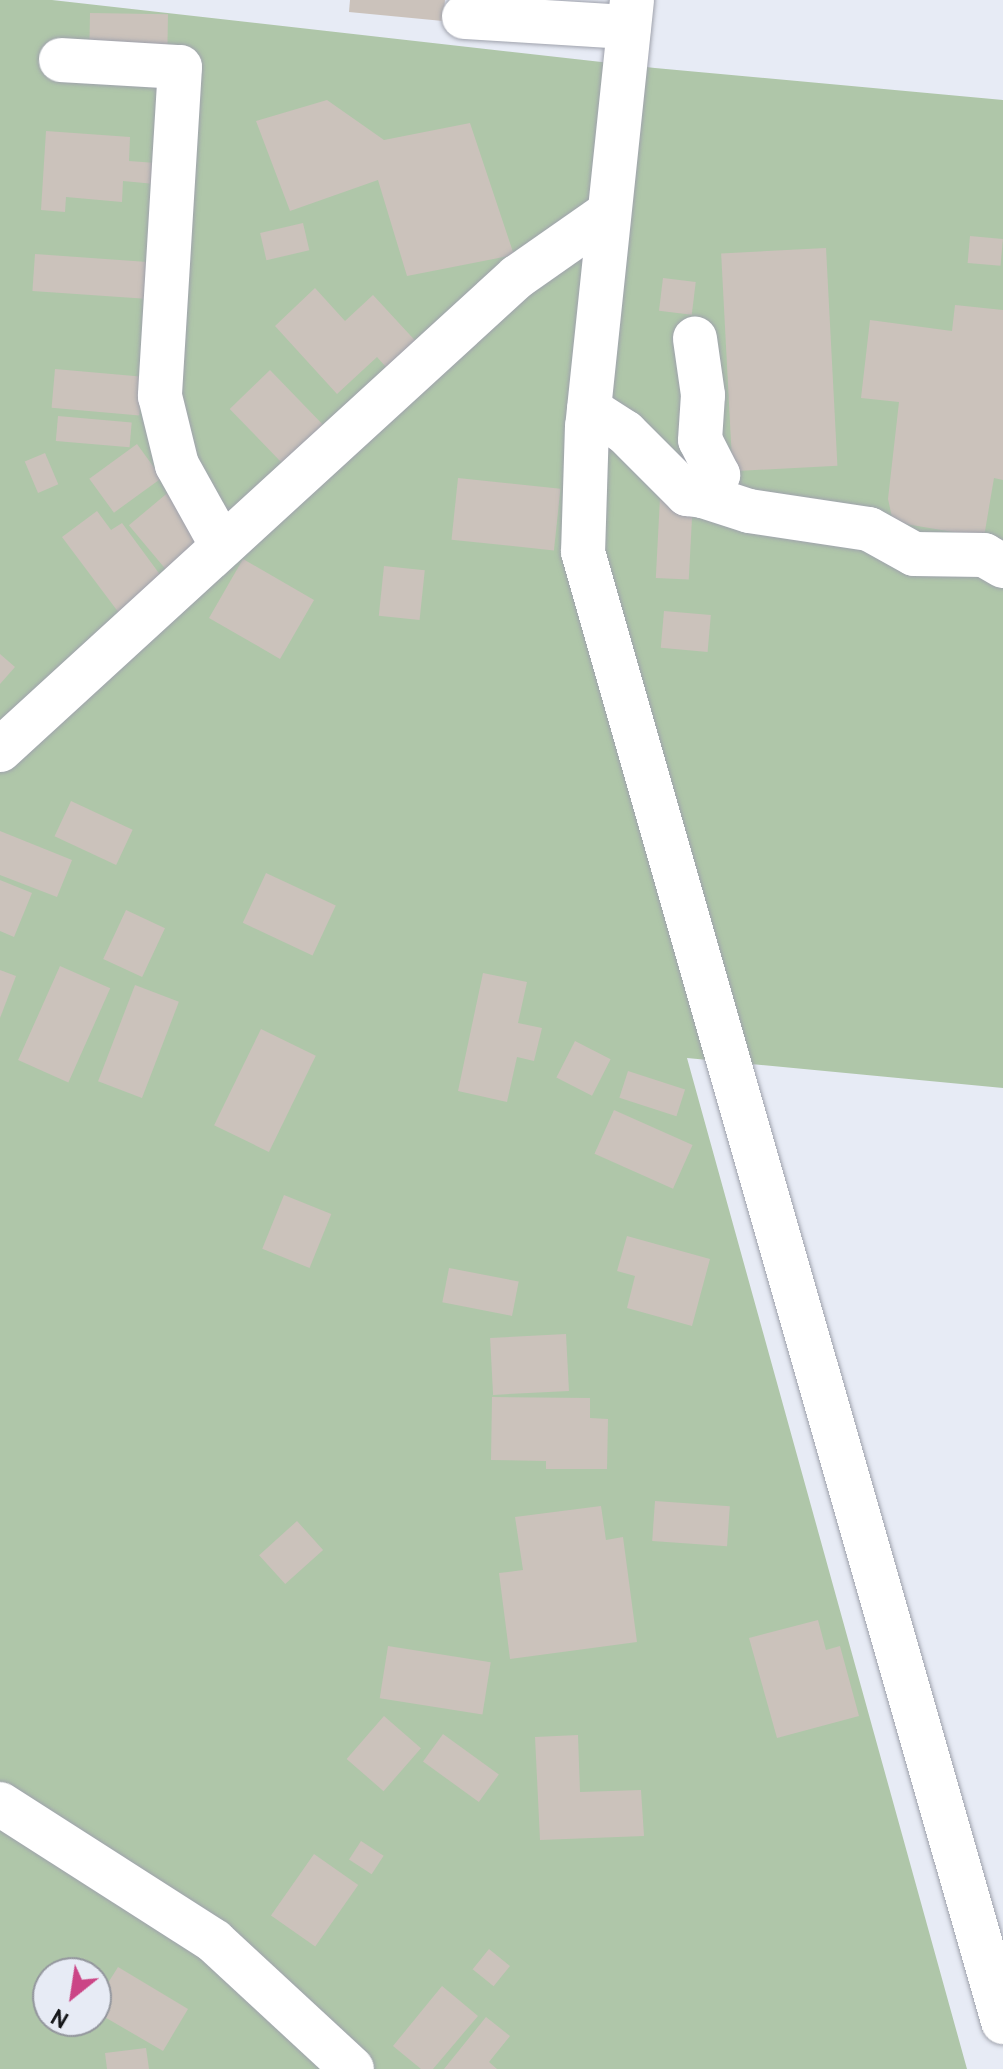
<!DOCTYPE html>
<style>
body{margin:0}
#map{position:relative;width:1003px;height:2069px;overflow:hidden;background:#e7ebf5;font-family:Overpass,sans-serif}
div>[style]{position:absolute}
.green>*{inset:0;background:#afc6a9}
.building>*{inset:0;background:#cbc2bb;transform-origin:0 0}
.roads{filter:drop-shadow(0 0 2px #9fa2ac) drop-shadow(0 0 2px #9fa2ac)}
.minor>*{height:44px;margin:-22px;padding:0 22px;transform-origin:22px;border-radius:22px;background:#fff}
span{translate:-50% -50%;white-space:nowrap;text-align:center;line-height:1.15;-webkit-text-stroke:6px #e7ebf5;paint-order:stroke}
.north{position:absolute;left:32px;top:1957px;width:80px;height:80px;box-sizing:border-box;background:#e7ebf5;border:2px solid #93969d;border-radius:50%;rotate:210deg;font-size:22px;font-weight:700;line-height:32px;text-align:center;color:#151619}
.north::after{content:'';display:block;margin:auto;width:28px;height:36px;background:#cb4586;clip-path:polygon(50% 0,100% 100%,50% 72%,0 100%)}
</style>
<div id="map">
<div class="green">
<i style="clip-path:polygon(evenodd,0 0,52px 0,655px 68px,1003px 100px,1003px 1088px,687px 1058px,967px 2069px,0 2069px,0 0,48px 1973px,96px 1973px,96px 2021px,48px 2021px,48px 1973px)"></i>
</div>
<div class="building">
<i style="clip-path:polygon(350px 0,445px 0,443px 21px,349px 12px)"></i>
<i style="left:90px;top:13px;width:78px;height:44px;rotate:1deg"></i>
<i style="clip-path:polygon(327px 100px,384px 140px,470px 123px,514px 255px,407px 276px,378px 180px,290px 211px,256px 121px)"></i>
<i style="clip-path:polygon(46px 131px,130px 137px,129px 161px,156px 163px,155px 184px,123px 181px,122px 202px,66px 197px,65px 212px,41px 210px)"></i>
<i style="left:303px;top:223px;width:28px;height:44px;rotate:77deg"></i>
<i style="left:970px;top:236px;width:33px;height:27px;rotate:5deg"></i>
<i style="left:826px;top:248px;width:218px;height:105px;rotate:87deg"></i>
<i style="left:35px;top:254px;width:113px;height:37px;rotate:4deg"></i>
<i style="left:663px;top:278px;width:33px;height:33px;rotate:7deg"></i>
<i style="clip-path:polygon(315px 288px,345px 321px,373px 295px,422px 348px,393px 375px,377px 357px,337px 394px,275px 326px)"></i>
<i style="clip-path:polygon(955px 305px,1003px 310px,1003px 480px,994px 478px,984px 537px,893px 522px,888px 499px,899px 402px,861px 398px,870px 320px,952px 331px)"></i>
<i style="left:55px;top:369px;width:88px;height:39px;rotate:5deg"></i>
<i style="left:270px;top:370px;width:79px;height:56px;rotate:46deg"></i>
<i style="left:58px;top:416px;width:74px;height:25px;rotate:5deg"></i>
<i style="left:137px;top:444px;width:42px;height:59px;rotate:54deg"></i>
<i style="left:45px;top:453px;width:34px;height:22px;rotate:67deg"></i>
<i style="left:458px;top:478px;width:103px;height:62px;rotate:6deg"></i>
<i style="left:171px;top:490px;width:67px;height:55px;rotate:50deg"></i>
<i style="left:660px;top:498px;width:33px;height:80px;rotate:3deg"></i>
<i style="clip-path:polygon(97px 511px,111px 530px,122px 523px,164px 580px,119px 613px,62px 537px)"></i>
<i style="left:243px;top:559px;width:82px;height:68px;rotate:30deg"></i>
<i style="left:384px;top:566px;width:41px;height:50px;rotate:6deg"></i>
<i style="left:664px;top:611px;width:47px;height:37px;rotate:5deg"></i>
<i style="clip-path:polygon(0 654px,15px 667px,0 684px)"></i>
<i style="left:71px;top:801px;width:68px;height:39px;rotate:25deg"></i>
<i style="clip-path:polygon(0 831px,72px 860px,57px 897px,0 875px)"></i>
<i style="left:266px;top:873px;width:77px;height:55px;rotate:25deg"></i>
<i style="clip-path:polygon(0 880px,32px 893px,14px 937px,0 931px)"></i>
<i style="left:126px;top:910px;width:43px;height:54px;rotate:25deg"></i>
<i style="left:60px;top:966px;width:55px;height:103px;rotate:24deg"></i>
<i style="clip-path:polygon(0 970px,16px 976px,0 1018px)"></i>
<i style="clip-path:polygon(483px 973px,527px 982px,518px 1023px,542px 1028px,534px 1061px,517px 1057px,507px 1102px,458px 1091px)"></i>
<i style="left:135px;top:985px;width:47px;height:103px;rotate:21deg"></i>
<i style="left:261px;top:1029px;width:61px;height:107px;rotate:26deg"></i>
<i style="left:575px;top:1041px;width:40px;height:41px;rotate:27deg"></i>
<i style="left:628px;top:1071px;width:60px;height:28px;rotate:18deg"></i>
<i style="left:614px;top:1110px;width:86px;height:48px;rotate:24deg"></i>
<i style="left:284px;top:1195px;width:51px;height:58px;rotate:22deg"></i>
<i style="clip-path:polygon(627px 1236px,710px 1259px,692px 1326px,627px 1308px,635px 1276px,617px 1271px)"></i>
<i style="left:449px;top:1268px;width:71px;height:35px;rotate:11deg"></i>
<i style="left:566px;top:1334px;width:57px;height:76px;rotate:87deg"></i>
<i style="clip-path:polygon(492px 1397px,590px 1398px,590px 1418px,608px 1419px,607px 1469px,546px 1469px,546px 1461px,491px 1460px)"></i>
<i style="left:655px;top:1501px;width:75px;height:40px;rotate:4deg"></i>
<i style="clip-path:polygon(601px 1506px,606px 1540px,623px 1537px,637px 1642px,510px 1659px,499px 1573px,523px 1570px,515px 1517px)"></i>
<i style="left:297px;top:1521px;width:39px;height:51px;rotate:48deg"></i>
<i style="clip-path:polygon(818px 1620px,826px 1650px,840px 1646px,859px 1716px,777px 1738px,749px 1638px)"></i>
<i style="left:388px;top:1646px;width:104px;height:53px;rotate:9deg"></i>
<i style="left:384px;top:1716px;width:49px;height:57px;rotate:41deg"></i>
<i style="left:443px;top:1734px;width:69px;height:34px;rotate:36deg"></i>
<i style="clip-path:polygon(578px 1735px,580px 1792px,641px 1790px,644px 1836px,540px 1840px,535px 1737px)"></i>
<i style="left:361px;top:1841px;width:27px;height:22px;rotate:33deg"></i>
<i style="left:314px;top:1854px;width:54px;height:75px;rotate:35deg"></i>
<i style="left:489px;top:1949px;width:27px;height:26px;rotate:39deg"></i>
<i style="clip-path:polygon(118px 1967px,188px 2009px,163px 2051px,96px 2012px,96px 2002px)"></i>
<i style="clip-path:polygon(442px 1986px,478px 2016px,433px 2069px,421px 2069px,393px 2046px)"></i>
<i style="clip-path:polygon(486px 2017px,510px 2036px,489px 2062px,497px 2069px,444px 2069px)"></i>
<i style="clip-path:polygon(146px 2048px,149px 2069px,107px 2069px,105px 2053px)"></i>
</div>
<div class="roads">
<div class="minor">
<i style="left:632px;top:0;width:428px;rotate:96deg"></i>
<i style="left:587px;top:426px;width:126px;rotate:91.8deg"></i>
<i style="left:583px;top:552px;width:1529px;rotate:74.05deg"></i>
<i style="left:464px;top:17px;width:165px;rotate:3.5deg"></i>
<i style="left:61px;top:60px;width:119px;rotate:3.4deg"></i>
<i style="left:180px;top:67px;width:330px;rotate:93.5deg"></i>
<i style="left:160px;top:396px;width:71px;rotate:76.2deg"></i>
<i style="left:177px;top:465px;width:93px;rotate:60.9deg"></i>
<i style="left:589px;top:409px;width:43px;rotate:32.6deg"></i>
<i style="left:625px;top:432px;width:88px;rotate:45deg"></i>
<i style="left:687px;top:494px;width:16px;rotate:7deg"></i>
<i style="left:703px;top:496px;width:26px;rotate:-54deg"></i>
<i style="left:718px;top:475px;width:39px;rotate:-117deg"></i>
<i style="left:700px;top:440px;width:45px;rotate:-86.2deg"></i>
<i style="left:703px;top:395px;width:57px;rotate:-98.1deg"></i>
<i style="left:703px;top:496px;width:48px;rotate:18.1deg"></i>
<i style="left:749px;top:511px;width:121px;rotate:8.5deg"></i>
<i style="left:869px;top:529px;width:51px;rotate:29.1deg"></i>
<i style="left:914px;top:554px;width:70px;rotate:0.8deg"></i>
<i style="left:984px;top:555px;width:22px;rotate:30deg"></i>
<i style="left:0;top:750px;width:701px;rotate:-42.46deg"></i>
<i style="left:517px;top:277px;width:110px;rotate:-35deg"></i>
<i style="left:0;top:1804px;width:254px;rotate:32.6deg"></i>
<i style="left:214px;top:1941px;width:188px;rotate:42.8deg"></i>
</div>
</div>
<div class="north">N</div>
</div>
